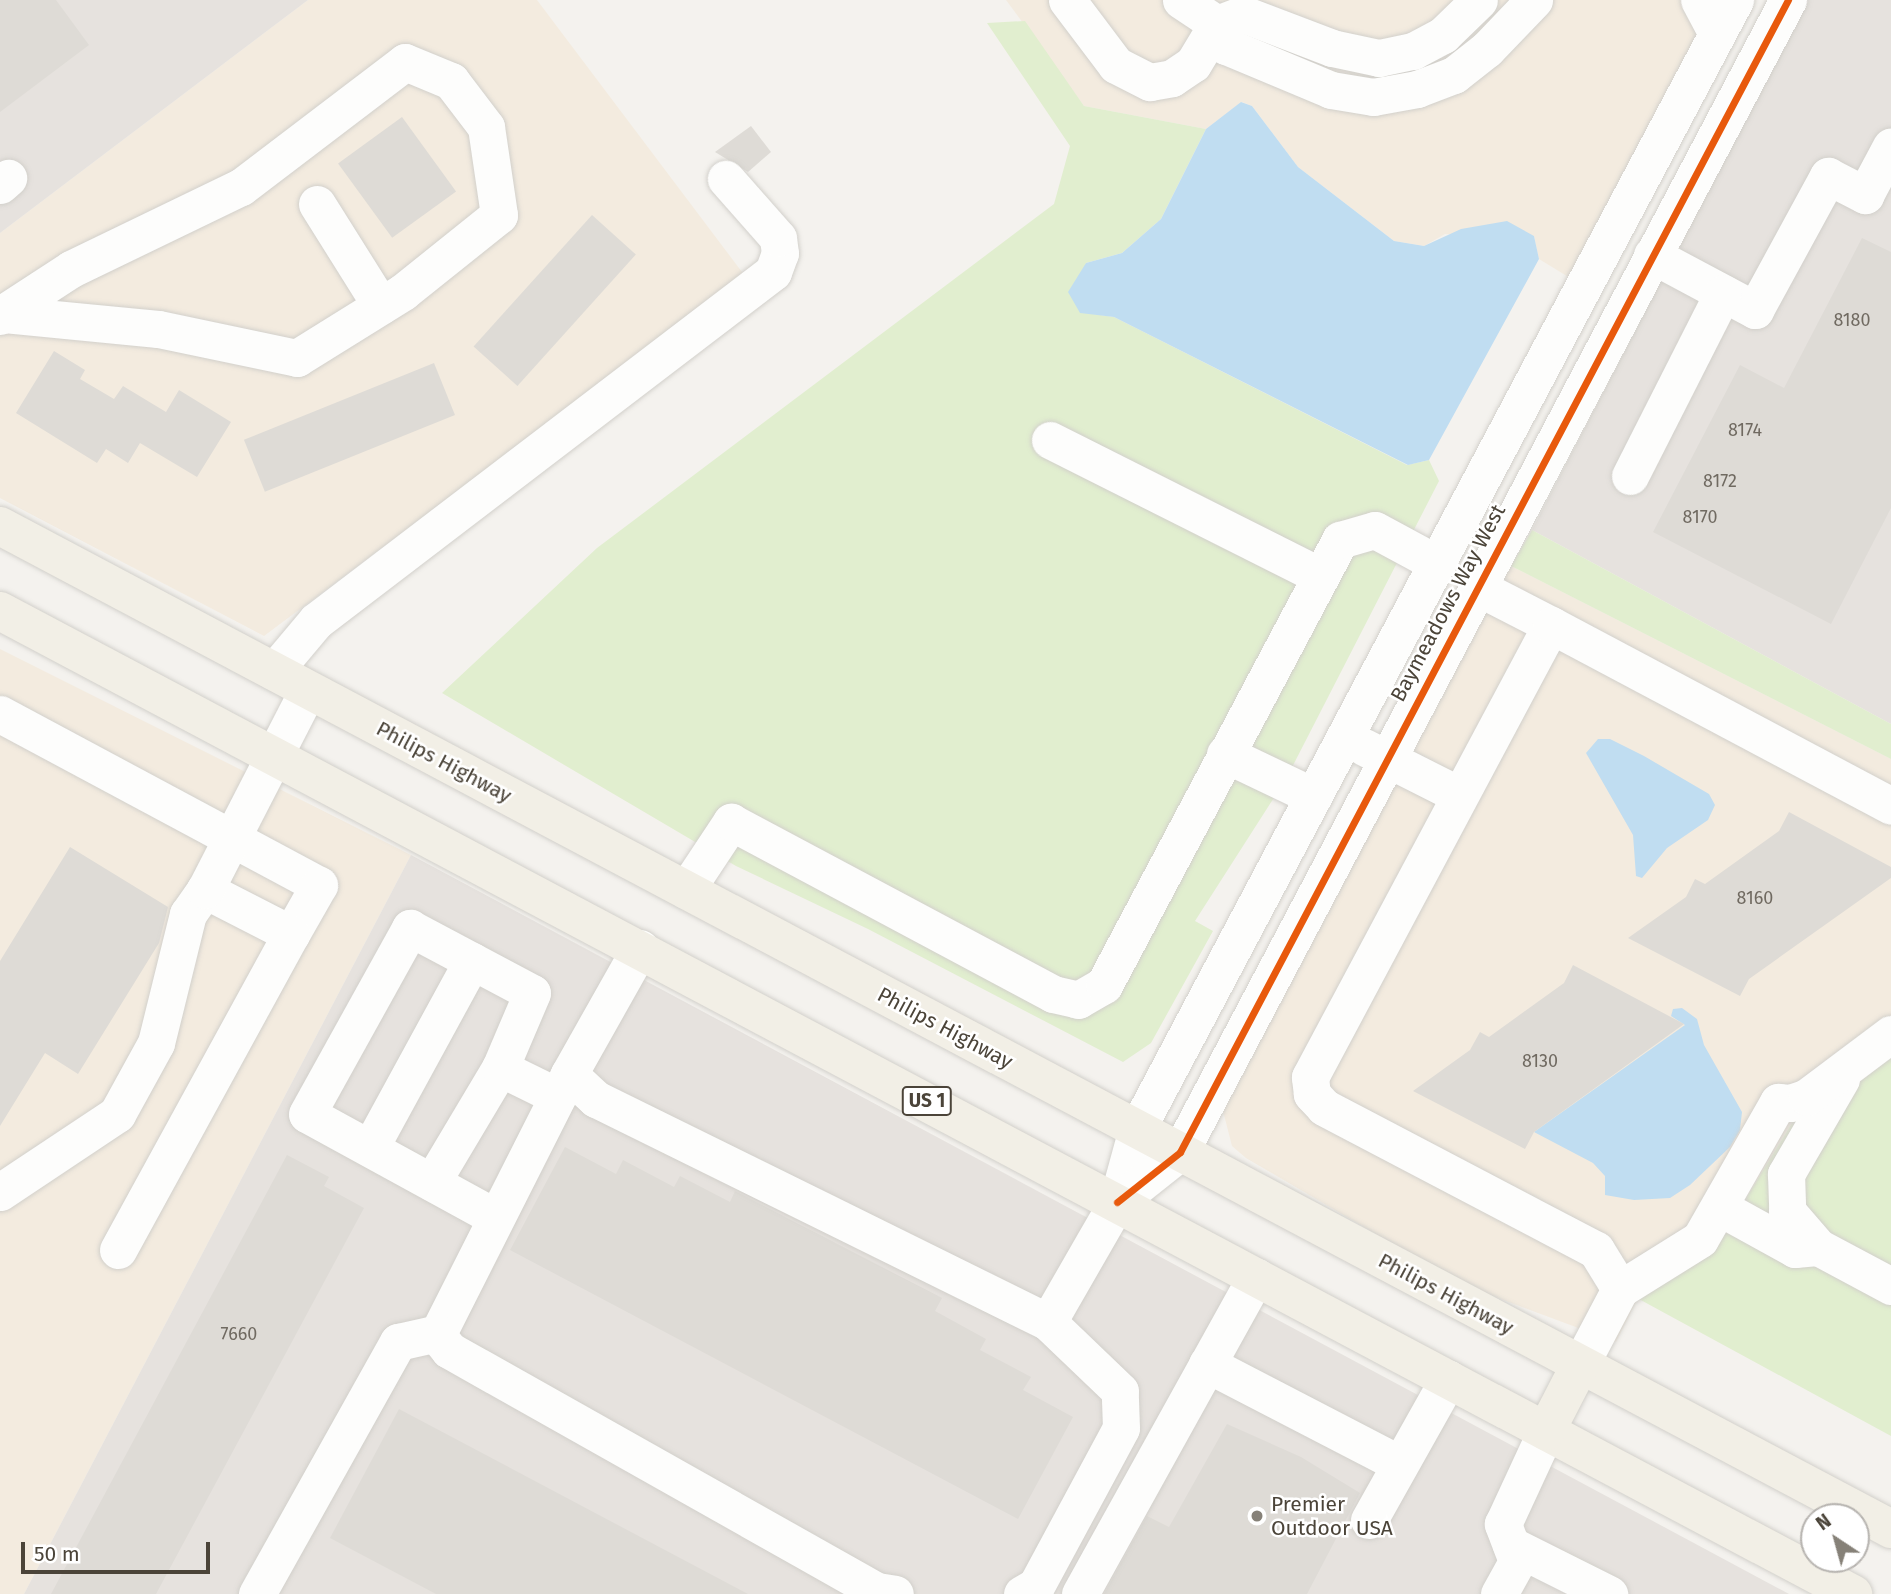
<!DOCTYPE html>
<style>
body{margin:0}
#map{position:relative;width:1891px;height:1594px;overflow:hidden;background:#f4f2ee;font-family:"Fira Sans",sans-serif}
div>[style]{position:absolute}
.commercial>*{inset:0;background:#f3ebdf}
.industrial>*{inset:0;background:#e6e2de}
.green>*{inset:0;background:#e1eecf}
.water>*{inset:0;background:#c0ddf1}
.building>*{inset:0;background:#dedbd6;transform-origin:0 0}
.roads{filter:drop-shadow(0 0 2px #d2d0cb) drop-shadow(0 0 2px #d2d0cb)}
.minor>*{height:37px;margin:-18.5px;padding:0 18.5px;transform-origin:18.5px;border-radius:18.5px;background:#fdfdfc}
.major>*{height:38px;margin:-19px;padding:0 19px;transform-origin:19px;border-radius:19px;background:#f2efe6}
.cycleway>*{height:7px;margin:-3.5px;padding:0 3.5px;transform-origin:3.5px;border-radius:3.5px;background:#e8590c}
.dots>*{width:19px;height:19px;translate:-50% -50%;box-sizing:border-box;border:4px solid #fff;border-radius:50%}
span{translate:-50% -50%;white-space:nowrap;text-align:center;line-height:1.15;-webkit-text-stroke:5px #fff;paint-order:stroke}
.number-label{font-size:18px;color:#706a61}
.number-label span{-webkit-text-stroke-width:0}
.shield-label span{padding:2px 5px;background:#fff;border:2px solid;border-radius:5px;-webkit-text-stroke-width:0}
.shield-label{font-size:19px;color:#4b4439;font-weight:700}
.street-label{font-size:21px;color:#4b4439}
.poi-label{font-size:21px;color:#4b4439}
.left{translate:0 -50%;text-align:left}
.north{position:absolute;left:1800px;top:1503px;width:70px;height:70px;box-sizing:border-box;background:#fff;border:2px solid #b7b4b0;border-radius:50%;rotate:324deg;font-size:19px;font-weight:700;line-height:28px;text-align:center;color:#4b4439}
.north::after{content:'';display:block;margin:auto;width:24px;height:32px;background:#868178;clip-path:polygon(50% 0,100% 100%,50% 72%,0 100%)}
.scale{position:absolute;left:21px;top:1542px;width:189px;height:32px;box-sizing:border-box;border:4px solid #4b4439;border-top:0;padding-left:9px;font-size:21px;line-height:24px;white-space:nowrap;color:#4b4439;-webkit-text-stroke:5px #fff;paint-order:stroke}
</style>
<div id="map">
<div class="commercial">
<i style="clip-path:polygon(308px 0,537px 0,745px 276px,264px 636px,0 498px,0 233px)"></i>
<i style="clip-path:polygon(1006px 0,1717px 0,1570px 278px,1539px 259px,1534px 236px,1445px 234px,1424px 246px,1394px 241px,1298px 167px,1252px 106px,1242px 102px,1206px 129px,1084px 106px)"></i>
<i style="clip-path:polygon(1511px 566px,1891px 759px,1891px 1049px,1797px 1115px,1721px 1239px,1638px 1298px,1616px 1342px,1463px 1285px,1246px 1158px,1232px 1146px,1222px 1107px,1224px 1089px)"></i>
<i style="clip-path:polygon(0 649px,411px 855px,24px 1594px,0 1594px)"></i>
</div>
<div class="industrial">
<i style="clip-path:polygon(0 0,308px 0,0 233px)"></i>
<i style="clip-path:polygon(1807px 0,1891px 0,1891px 724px,1532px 530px)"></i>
<i style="clip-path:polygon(411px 855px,1789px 1594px,24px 1594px)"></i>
</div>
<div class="green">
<i style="clip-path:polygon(1025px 21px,1084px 106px,1206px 129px,1161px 219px,1122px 253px,1086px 263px,1080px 312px,1114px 317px,1407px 465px,1429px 460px,1439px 481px,1286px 779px,1195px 921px,1213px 931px,1151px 1043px,1123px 1062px,868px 929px,736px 866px,442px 693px,597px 548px,1054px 204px,1070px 146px,987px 23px)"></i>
<i style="clip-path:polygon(1532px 530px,1891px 724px,1891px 759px,1511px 566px)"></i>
<i style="clip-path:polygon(1891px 1049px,1891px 1436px,1637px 1298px,1721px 1239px,1797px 1115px)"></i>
</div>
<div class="water">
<i style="clip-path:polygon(1241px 102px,1252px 106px,1298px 167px,1394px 241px,1424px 246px,1461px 229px,1507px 221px,1534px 236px,1539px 259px,1429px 460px,1408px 465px,1114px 317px,1080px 313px,1068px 292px,1086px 263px,1122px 253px,1161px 219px,1206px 129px)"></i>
<i style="clip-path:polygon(1598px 739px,1610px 739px,1644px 756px,1709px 794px,1715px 805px,1708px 820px,1667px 848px,1642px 878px,1636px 876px,1633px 835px,1586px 753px)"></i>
<i style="clip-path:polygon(1682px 1008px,1697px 1019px,1704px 1045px,1742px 1112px,1740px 1130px,1730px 1147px,1690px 1185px,1670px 1198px,1634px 1200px,1605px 1195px,1605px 1176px,1593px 1163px,1534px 1132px,1685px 1025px,1671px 1016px,1673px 1009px)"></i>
</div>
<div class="building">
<i style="clip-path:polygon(0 0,56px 0,89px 45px,0 112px)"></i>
<i style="left:402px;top:117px;width:92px;height:79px;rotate:54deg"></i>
<i style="clip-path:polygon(751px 126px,771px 152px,748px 172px,715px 152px)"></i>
<i style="left:592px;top:215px;width:59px;height:177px;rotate:42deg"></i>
<i style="clip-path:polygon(1862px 238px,1891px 252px,1891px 508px,1831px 624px,1653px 532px,1740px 365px,1784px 388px)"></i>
<i style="clip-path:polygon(54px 351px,85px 370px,80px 379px,114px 399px,123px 386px,166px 412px,179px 390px,231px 422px,197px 477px,140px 443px,128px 463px,106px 449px,97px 463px,16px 413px)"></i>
<i style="left:434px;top:363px;width:56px;height:205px;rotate:68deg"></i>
<i style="clip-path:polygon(1789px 812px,1891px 867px,1891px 878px,1749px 979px,1740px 996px,1628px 938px,1686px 897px,1695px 879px,1705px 884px,1779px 831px)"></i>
<i style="clip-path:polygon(70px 847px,168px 907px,159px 943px,78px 1074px,45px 1053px,0 1126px,0 961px)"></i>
<i style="clip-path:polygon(1573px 965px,1684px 1024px,1534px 1132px,1525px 1149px,1413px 1091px,1470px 1050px,1480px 1032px,1489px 1037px,1564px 983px)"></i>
<i style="clip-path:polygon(565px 1147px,616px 1174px,623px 1160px,674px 1187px,680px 1176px,730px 1202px,735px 1191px,942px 1298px,935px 1311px,986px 1339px,980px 1350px,1031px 1377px,1023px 1390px,1073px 1417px,1018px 1519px,510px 1250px)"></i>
<i style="clip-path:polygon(287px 1155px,329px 1177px,324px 1186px,364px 1208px,156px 1594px,51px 1594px)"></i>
<i style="clip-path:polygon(399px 1409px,748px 1594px,436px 1594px,330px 1538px)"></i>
<i style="clip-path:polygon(1227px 1424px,1301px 1457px,1360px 1493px,1307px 1594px,1104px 1594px,1147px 1516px,1169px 1527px)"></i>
</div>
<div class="roads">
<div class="minor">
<i style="left:1067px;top:0;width:81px;rotate:53deg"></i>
<i style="left:1116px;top:65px;width:38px;rotate:27deg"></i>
<i style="left:1150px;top:82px;width:22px;rotate:-10deg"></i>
<i style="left:1172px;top:78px;width:25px;rotate:-34deg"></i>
<i style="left:1193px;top:64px;width:47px;rotate:-59deg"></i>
<i style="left:1217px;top:24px;width:28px;rotate:-21deg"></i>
<i style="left:1243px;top:14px;width:95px;rotate:20.9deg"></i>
<i style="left:1332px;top:48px;width:48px;rotate:12deg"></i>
<i style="left:1379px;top:58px;width:35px;rotate:-12deg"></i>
<i style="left:1413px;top:51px;width:34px;rotate:-28deg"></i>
<i style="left:1443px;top:35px;width:50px;rotate:-44.2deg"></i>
<i style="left:1181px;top:0;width:43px;rotate:33.7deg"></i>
<i style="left:1217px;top:24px;width:24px;rotate:68deg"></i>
<i style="left:1226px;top:46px;width:114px;rotate:22.7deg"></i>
<i style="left:1331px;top:90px;width:43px;rotate:9.5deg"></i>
<i style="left:1373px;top:97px;width:45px;rotate:-10.3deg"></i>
<i style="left:1417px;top:89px;width:40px;rotate:-21deg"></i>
<i style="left:1454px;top:75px;width:42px;rotate:-38.2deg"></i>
<i style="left:1487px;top:49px;width:68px;rotate:-46.2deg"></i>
<i style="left:1699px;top:0;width:38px;rotate:62deg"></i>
<i style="left:0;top:185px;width:11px;rotate:-41deg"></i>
<i style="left:317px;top:204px;width:120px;rotate:57.9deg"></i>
<i style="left:1652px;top:255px;width:117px;rotate:28.1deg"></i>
<i style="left:1755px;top:310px;width:153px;rotate:-61.4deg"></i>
<i style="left:1828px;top:176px;width:42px;rotate:27.2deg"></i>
<i style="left:1865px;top:195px;width:55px;rotate:-62deg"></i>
<i style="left:0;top:316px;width:3px;rotate:-45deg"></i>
<i style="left:2px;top:314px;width:82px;rotate:-33.1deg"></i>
<i style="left:71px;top:269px;width:189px;rotate:-25.8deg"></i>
<i style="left:241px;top:187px;width:206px;rotate:-37.3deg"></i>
<i style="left:405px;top:62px;width:50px;rotate:22.4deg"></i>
<i style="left:451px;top:81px;width:58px;rotate:52.7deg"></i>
<i style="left:486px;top:127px;width:89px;rotate:81.6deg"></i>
<i style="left:499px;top:215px;width:123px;rotate:141.3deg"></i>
<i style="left:403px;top:292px;width:125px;rotate:148.1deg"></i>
<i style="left:297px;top:358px;width:142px;rotate:-168.2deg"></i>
<i style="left:158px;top:329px;width:157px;rotate:-174.5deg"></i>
<i style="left:1050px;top:440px;width:302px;rotate:26.7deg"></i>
<i style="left:1630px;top:476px;width:205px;rotate:-63.1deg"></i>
<i style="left:1477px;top:587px;width:83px;rotate:27.2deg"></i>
<i style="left:274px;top:671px;width:65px;rotate:-50deg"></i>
<i style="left:316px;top:621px;width:575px;rotate:-37.37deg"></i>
<i style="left:773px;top:272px;width:20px;rotate:-70deg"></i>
<i style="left:780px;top:253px;width:15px;rotate:-98deg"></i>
<i style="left:778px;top:238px;width:79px;rotate:-131.4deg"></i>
<i style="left:0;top:714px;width:362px;rotate:28.2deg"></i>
<i style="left:319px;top:885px;width:56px;rotate:119.7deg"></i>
<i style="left:1364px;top:747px;width:106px;rotate:26.8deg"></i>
<i style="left:1225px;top:754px;width:98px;rotate:25.5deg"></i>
<i style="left:686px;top:890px;width:82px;rotate:-56.5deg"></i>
<i style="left:731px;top:822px;width:365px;rotate:28.1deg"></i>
<i style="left:1053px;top:994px;width:26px;rotate:13deg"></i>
<i style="left:1078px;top:1000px;width:30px;rotate:-30deg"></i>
<i style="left:1104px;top:985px;width:504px;rotate:-62.06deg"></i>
<i style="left:1340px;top:540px;width:36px;rotate:-16deg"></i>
<i style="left:1375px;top:530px;width:69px;rotate:28.4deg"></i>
<i style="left:640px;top:948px;width:145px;rotate:119.4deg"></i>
<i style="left:569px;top:1074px;width:37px;rotate:43deg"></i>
<i style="left:596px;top:1099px;width:504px;rotate:26.26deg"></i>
<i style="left:1048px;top:1322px;width:138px;rotate:-60.1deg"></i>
<i style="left:1117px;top:1202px;width:76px;rotate:-74.7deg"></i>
<i style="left:1137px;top:1129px;width:1278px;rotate:-62.09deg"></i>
<i style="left:569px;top:1074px;width:292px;rotate:116.8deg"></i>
<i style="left:437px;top:1335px;width:19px;rotate:51deg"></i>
<i style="left:449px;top:1350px;width:491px;rotate:29.4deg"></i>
<i style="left:877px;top:1591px;width:18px;rotate:9deg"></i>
<i style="left:1841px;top:1079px;width:110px;rotate:120.1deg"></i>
<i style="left:1786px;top:1174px;width:37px;rotate:88deg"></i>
<i style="left:1787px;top:1211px;width:48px;rotate:49.3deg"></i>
<i style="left:1818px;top:1247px;width:83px;rotate:28.1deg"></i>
<i style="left:370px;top:1148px;width:213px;rotate:-61.4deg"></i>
<i style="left:432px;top:1182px;width:133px;rotate:-59.2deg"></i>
<i style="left:0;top:1192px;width:141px;rotate:-33.7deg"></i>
<i style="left:117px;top:1114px;width:81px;rotate:-61.2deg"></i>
<i style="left:156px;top:1043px;width:133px;rotate:-76.1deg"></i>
<i style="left:188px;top:914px;width:29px;rotate:-55deg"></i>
<i style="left:1117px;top:1202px;width:80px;rotate:-38.4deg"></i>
<i style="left:1180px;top:1152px;width:1303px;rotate:-62.18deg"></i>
<i style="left:1719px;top:1207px;width:87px;rotate:28.9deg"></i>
<i style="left:1795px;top:1249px;width:22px;rotate:-5deg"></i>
<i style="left:495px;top:1217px;width:214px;rotate:-151.3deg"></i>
<i style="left:307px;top:1114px;width:213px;rotate:-61deg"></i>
<i style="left:410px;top:928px;width:138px;rotate:28deg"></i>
<i style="left:532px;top:993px;width:82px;rotate:113.1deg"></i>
<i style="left:500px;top:1068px;width:64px;rotate:26.2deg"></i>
<i style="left:118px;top:1250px;width:360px;rotate:-61.3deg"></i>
<i style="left:291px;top:934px;width:97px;rotate:-152.9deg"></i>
<i style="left:205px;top:890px;width:225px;rotate:-62.8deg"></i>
<i style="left:1620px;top:1289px;width:46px;rotate:-121.6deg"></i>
<i style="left:1596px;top:1250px;width:307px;rotate:-152.3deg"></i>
<i style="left:1324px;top:1107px;width:18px;rotate:-133deg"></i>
<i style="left:1312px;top:1094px;width:17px;rotate:-97deg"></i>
<i style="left:1310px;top:1077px;width:512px;rotate:-61.93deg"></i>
<i style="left:1551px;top:625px;width:385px;rotate:28deg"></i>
<i style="left:1207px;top:1364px;width:217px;rotate:27.4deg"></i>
<i style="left:1580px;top:1365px;width:86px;rotate:-62.2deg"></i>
<i style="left:1620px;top:1289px;width:94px;rotate:-32deg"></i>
<i style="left:1700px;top:1239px;width:158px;rotate:-60.3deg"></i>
<i style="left:1778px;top:1102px;width:12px;rotate:5deg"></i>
<i style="left:1790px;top:1103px;width:18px;rotate:-19deg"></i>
<i style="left:1807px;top:1097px;width:105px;rotate:-36.9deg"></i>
<i style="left:1369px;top:1520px;width:162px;rotate:-60.7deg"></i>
<i style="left:1511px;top:1545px;width:110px;rotate:26.6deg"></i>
<i style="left:257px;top:1594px;width:289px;rotate:-60.8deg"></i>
<i style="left:398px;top:1342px;width:41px;rotate:-12.7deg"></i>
<i style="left:1022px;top:1594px;width:16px;rotate:-30deg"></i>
<i style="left:1036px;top:1586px;width:179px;rotate:-61.7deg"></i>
<i style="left:1121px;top:1428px;width:37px;rotate:-92deg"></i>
<i style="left:1120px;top:1391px;width:100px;rotate:-136.2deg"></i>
<i style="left:1080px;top:1594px;width:363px;rotate:-61deg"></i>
<i style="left:1499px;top:1594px;width:38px;rotate:-61deg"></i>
<i style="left:1517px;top:1561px;width:40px;rotate:-111deg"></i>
<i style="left:1503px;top:1524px;width:102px;rotate:-65.2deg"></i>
</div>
<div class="major">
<i style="left:0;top:526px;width:2141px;rotate:27.94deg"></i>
<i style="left:0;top:611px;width:2098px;rotate:27.95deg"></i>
<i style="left:1546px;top:1431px;width:74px;rotate:-62.7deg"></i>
</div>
</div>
<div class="cycleway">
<i style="left:1117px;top:1202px;width:80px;rotate:-38.4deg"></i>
<i style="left:1180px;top:1152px;width:1303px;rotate:-62.18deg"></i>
</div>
<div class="dots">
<i style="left:1257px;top:1516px;background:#868178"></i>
</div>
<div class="number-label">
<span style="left:1852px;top:320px">8180</span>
<span style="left:1745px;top:430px">8174</span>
<span style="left:1720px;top:481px">8172</span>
<span style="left:1700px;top:517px">8170</span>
<span style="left:1755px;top:898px">8160</span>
<span style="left:1540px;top:1061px">8130</span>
<span style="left:239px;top:1334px">7660</span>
</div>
<div class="shield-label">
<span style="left:927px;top:1101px">US 1</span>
</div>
<div class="street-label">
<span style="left:1448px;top:603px;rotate:-62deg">Baymeadows Way West</span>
<span style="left:444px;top:762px;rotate:28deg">Philips Highway</span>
<span style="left:945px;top:1028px;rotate:28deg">Philips Highway</span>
<span style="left:1446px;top:1294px;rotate:28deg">Philips Highway</span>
</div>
<div class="poi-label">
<span class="left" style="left:1271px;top:1516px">Premier<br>Outdoor USA</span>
</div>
<div class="north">N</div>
<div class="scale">50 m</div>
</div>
